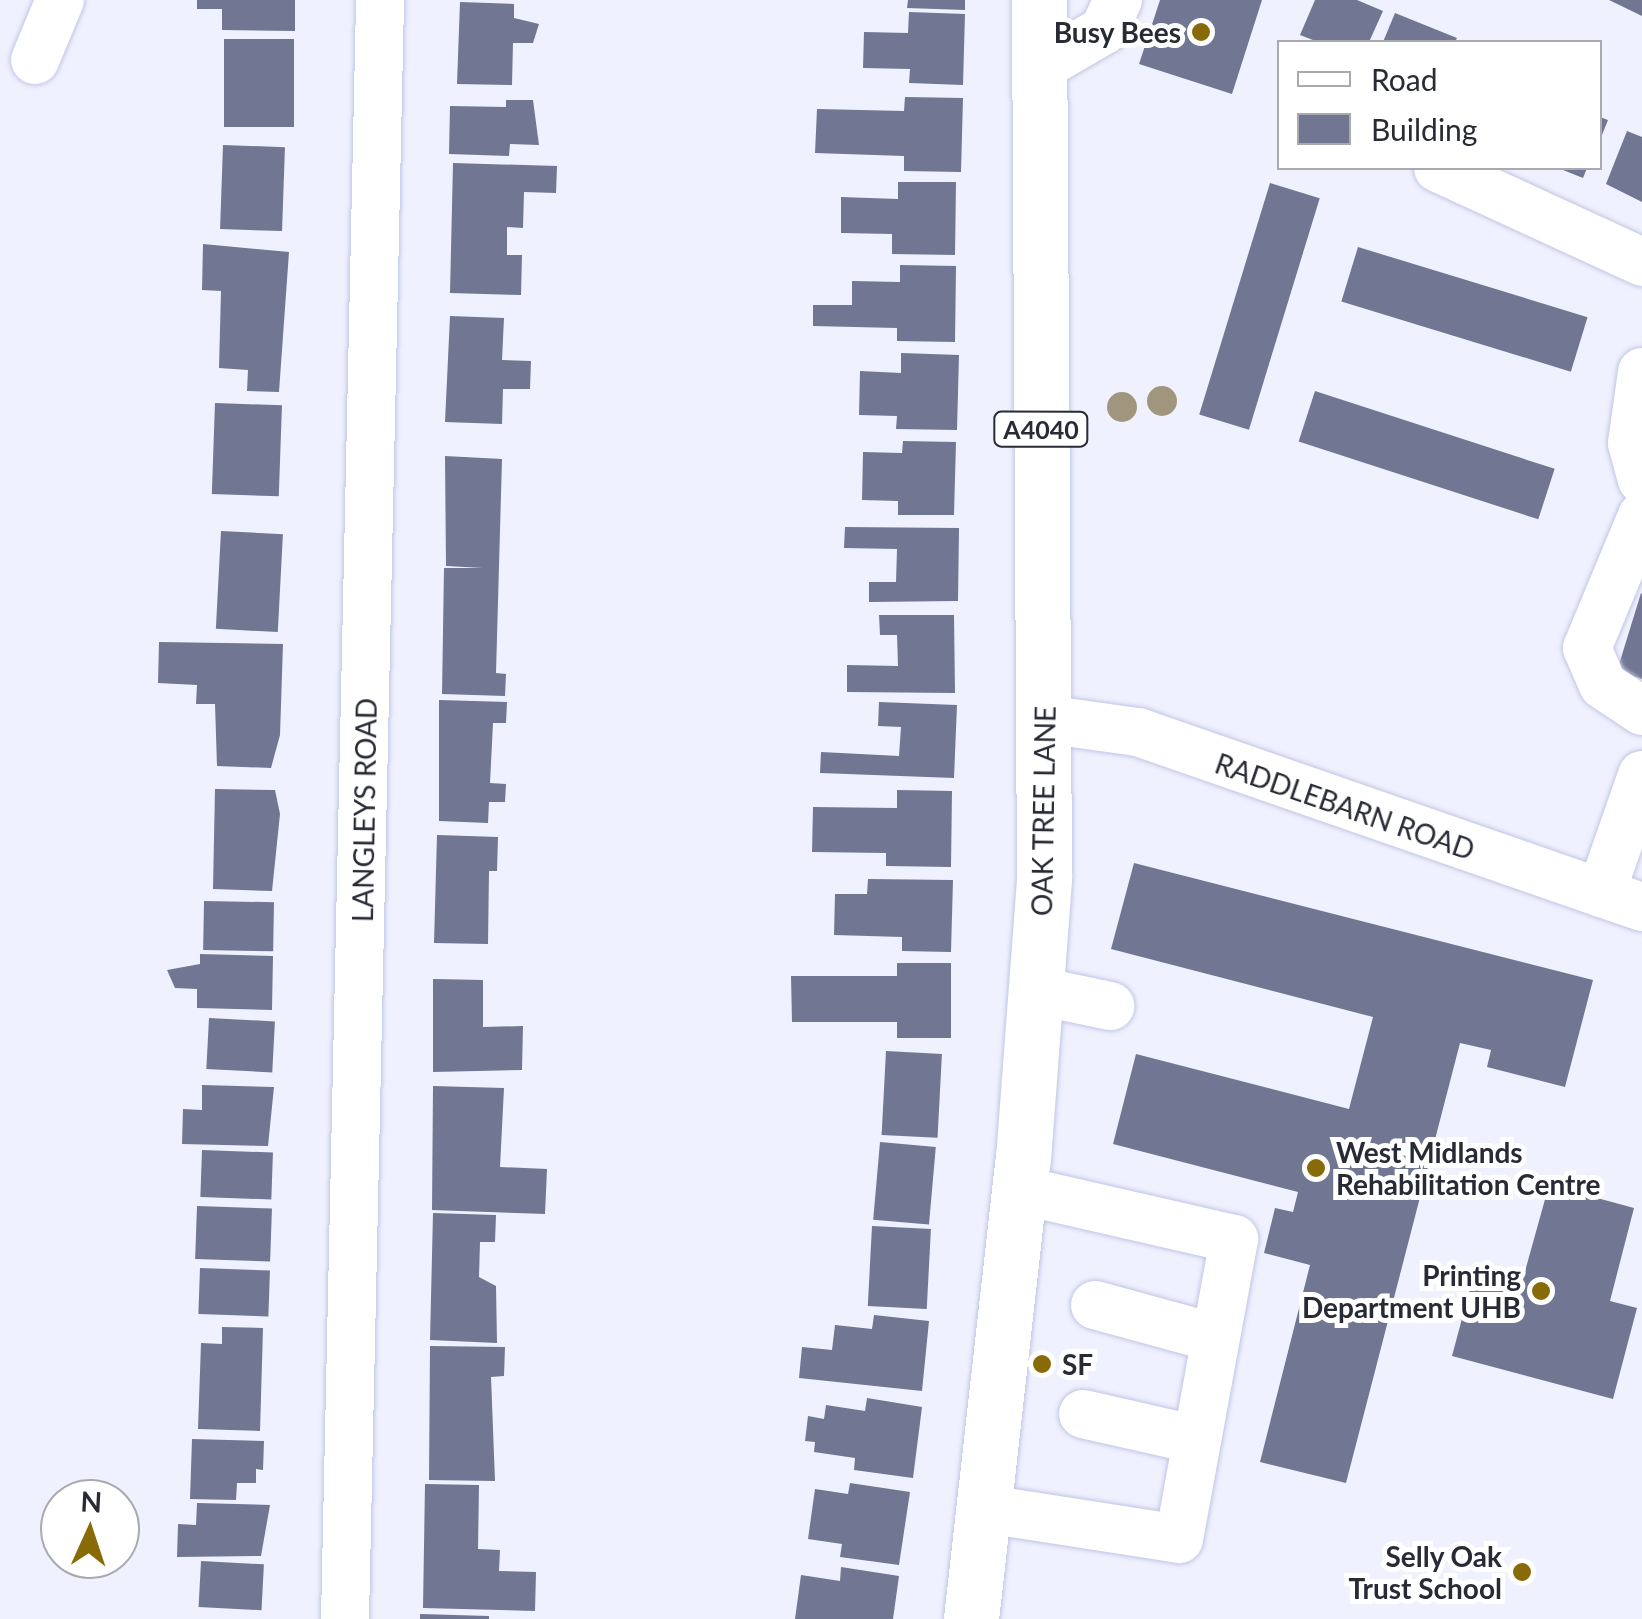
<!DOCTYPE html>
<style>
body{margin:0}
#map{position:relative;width:1642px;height:1619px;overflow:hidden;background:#eff1fe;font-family:Lato,sans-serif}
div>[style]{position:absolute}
.building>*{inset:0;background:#717692;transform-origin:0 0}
.roads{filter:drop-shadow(0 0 2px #c0c6e4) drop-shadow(0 0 2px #c0c6e4)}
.minor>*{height:48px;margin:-24px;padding:0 24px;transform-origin:24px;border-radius:24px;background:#fff}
.highway>*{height:55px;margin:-27.5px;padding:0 27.5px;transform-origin:27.5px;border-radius:27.5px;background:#fff}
.trees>*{width:30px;height:30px;margin:-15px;border-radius:50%;background:#a0967d}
.dots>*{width:28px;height:28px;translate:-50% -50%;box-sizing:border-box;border:5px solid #fff;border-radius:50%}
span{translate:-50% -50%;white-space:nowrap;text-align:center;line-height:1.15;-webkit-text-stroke:10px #fff;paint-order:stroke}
.shield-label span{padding:2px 8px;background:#fff;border:2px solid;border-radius:8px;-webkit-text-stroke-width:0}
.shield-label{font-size:25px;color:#282a35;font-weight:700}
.poi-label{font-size:28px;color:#282a35;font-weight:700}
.right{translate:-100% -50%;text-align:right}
.left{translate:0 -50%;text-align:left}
.street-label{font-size:28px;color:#282a35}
.legend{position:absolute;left:1277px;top:40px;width:325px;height:130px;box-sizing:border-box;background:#fff;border:2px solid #a9aaae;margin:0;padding:12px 18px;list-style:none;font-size:30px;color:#282a35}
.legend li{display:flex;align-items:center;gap:20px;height:50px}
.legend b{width:50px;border:2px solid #a9aaae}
.north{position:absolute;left:40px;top:1479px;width:100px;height:100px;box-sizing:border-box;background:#fff;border:2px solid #a9aaae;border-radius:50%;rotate:3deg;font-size:28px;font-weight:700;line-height:40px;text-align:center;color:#282a35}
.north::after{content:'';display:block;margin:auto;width:35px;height:45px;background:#886b08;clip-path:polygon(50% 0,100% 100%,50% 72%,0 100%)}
</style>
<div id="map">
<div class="building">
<i style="clip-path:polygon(197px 0,295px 0,295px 31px,222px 30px,222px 9px,197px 9px)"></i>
<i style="clip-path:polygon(908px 0,965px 0,965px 10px,907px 8px)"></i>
<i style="clip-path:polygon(1160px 0,1262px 0,1232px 94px,1139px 64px)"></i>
<i style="clip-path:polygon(1315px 0,1357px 0,1383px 11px,1369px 42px,1318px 42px,1300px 35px)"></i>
<i style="clip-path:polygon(1609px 0,1642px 0,1642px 16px)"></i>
<i style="clip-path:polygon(460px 2px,514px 4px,514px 18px,539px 24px,533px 43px,513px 43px,512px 85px,457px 84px)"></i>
<i style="clip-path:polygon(909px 12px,965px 14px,963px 85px,909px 83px,910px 69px,863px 68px,864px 32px,908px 33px)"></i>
<i style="clip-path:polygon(1395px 13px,1457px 38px,1455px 42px,1383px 42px)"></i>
<i style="left:224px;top:39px;width:70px;height:88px"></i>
<i style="clip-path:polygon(905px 97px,963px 98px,961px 172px,904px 171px,904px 156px,815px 153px,817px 109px,904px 111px)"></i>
<i style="clip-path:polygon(506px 100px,533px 100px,539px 145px,510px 144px,509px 156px,449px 154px,450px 106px,506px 107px)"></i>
<i style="clip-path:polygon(1600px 117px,1608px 120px,1600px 140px)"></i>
<i style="clip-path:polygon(1627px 131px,1642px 137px,1642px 202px,1606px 184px)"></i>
<i style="left:223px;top:145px;width:62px;height:84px;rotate:2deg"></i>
<i style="clip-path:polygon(453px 163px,557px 166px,556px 193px,524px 192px,523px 228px,507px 227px,507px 255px,522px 255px,521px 295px,450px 293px)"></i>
<i style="clip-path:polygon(1558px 168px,1587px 168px,1583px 178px)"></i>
<i style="clip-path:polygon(898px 182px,956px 182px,955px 255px,892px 254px,892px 234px,841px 233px,841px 197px,898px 199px)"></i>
<i style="left:1270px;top:183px;width:52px;height:242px;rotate:17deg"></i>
<i style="clip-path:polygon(203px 244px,289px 252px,279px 392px,247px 391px,248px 370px,219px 368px,221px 291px,202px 290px)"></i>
<i style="left:1358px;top:247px;width:240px;height:57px;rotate:17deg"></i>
<i style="clip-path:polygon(900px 265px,956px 266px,955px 342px,897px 341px,897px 328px,813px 326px,813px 305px,852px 305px,852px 281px,900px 282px)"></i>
<i style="clip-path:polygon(450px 316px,504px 318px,502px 360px,531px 361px,530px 389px,503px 389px,502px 424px,445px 422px)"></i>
<i style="clip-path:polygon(901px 353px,959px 355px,957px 430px,896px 429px,897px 416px,859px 415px,860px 371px,901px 373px)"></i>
<i style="left:1315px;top:391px;width:252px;height:53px;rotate:18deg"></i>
<i style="left:215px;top:403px;width:67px;height:91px;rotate:2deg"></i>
<i style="clip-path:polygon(903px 441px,956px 442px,954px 515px,898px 515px,898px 501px,862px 500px,863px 452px,902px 453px)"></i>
<i style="clip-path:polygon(445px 456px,502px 459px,496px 673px,506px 674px,505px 696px,442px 694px,444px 568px,483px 568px,446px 566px)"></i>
<i style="clip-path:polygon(845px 527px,959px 528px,958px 601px,869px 602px,869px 582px,896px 582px,897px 549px,844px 548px)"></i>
<i style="left:221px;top:531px;width:62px;height:98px;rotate:3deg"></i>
<i style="clip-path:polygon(1641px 593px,1642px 594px,1642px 679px,1617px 671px)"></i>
<i style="clip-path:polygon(879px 615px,954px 615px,955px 693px,847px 692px,847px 665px,898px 666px,897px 635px,880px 635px)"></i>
<i style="clip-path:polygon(159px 642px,283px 644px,280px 735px,271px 768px,217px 766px,215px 704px,196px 704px,197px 685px,158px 683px)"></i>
<i style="clip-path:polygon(439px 700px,507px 702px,506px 723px,493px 723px,490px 783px,506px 784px,505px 802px,489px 802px,488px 823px,439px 821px)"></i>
<i style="clip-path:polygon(879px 702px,957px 705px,954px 778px,820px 773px,821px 752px,899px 756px,901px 727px,878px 726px)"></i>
<i style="clip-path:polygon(215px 789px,275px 790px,280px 814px,272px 891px,213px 889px)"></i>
<i style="clip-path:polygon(897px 790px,952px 791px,951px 867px,886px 866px,886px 853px,812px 852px,813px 807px,897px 808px)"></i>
<i style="clip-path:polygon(437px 835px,498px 837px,497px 871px,489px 871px,488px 944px,434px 943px)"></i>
<i style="clip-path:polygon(1134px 863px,1593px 980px,1565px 1087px,1487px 1067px,1491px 1050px,1460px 1043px,1346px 1483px,1260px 1462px,1310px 1265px,1264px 1253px,1275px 1208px,1293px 1212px,1298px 1192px,1113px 1144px,1136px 1054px,1349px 1109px,1373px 1017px,1111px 949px)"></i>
<i style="clip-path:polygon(868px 879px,953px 880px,951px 952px,902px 951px,902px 937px,834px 935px,835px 894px,867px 894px)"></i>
<i style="left:204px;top:901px;width:70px;height:49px;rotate:1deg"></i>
<i style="clip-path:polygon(200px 954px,273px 956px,272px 1010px,197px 1008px,197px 989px,175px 988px,167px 970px,200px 964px)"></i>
<i style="clip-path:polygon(897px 963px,951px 963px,951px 1038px,897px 1038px,897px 1022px,792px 1022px,791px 976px,897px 976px)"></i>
<i style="clip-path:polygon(433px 979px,483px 980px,483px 1027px,523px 1026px,522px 1070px,433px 1072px)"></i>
<i style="left:209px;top:1018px;width:66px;height:51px;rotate:3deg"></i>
<i style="left:886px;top:1051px;width:56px;height:84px;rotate:3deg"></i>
<i style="clip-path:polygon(202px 1085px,274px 1087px,268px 1146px,182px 1144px,183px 1109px,202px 1110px)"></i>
<i style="clip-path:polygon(433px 1086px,504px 1088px,500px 1167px,547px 1169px,545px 1214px,432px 1210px)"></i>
<i style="left:880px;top:1142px;width:56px;height:78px;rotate:5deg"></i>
<i style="left:202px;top:1150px;width:71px;height:47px;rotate:2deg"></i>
<i style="clip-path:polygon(1549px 1185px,1634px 1208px,1610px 1301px,1637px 1308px,1613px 1399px,1452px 1356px,1475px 1270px,1522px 1282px)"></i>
<i style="left:197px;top:1206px;width:75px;height:53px;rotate:2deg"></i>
<i style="clip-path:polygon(433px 1213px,496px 1215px,495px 1242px,480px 1242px,479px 1277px,496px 1286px,497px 1343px,430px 1340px)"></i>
<i style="left:872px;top:1226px;width:59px;height:80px;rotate:3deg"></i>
<i style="left:200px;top:1268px;width:70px;height:46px;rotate:2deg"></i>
<i style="clip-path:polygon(874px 1315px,929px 1321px,922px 1391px,799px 1378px,802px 1347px,832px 1350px,835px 1325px,872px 1329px)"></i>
<i style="clip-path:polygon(222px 1327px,263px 1328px,260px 1431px,198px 1429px,201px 1343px,222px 1344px)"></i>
<i style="clip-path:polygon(430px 1346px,505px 1347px,504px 1376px,491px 1377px,495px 1481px,429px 1480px)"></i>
<i style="clip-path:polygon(867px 1398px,922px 1407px,913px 1478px,854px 1470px,855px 1458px,814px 1452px,815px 1442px,805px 1441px,808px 1416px,824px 1419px,826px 1405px,865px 1411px)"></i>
<i style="clip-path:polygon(192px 1439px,264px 1441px,263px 1470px,256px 1469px,256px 1483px,237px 1483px,236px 1500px,190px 1499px)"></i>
<i style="clip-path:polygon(850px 1483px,910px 1492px,899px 1565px,840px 1557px,842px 1544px,808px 1539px,815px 1489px,848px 1494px)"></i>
<i style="clip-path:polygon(425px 1484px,479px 1485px,478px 1549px,500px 1550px,499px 1571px,536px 1572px,535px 1611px,423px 1608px)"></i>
<i style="clip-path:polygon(197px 1503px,270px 1505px,261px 1556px,177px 1557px,178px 1524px,196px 1525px)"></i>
<i style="left:201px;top:1561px;width:63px;height:46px;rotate:3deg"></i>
<i style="clip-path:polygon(841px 1567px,899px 1576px,893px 1619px,795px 1619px,801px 1575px,840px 1581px)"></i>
<i style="clip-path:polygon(420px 1614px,489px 1616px,489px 1619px,420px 1619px)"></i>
</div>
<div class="roads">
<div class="minor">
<i style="left:35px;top:60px;width:65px;rotate:-67.4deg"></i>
<i style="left:1037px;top:69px;width:78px;rotate:-30.2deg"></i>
<i style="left:1104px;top:30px;width:33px;rotate:-65deg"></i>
<i style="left:1438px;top:168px;width:225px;rotate:24.7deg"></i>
<i style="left:1642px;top:372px;width:72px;rotate:98deg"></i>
<i style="left:1632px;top:443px;width:38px;rotate:75deg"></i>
<i style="left:1642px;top:516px;width:143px;rotate:112.6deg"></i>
<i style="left:1587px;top:648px;width:40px;rotate:66.6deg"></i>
<i style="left:1603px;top:685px;width:47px;rotate:33.7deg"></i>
<i style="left:1045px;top:719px;width:94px;rotate:8deg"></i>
<i style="left:1138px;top:732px;width:534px;rotate:19.15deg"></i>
<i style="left:1601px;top:893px;width:125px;rotate:-70.8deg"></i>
<i style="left:1038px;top:991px;width:74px;rotate:11.8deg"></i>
<i style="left:1095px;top:1305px;width:125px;rotate:15.3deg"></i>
<i style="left:1083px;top:1414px;width:117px;rotate:12.8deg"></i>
<i style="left:986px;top:1509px;width:195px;rotate:8.8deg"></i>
<i style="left:1179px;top:1539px;width:305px;rotate:-79.6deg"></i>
<i style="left:1234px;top:1239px;width:220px;rotate:-167.1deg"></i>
<i style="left:345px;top:1619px;width:1619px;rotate:-88.76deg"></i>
</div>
<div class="highway">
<i style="left:971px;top:1619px;width:463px;rotate:-83.6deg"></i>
<i style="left:1023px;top:1159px;width:282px;rotate:-85.7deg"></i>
<i style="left:1044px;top:878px;width:878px;rotate:-90.33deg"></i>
</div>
</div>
<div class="trees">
<i style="left:1162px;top:401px"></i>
<i style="left:1122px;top:407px"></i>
</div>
<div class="dots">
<i style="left:1201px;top:32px;background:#886b08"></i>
<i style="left:1316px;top:1168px;background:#886b08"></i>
<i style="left:1541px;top:1291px;background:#886b08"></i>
<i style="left:1042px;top:1364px;background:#886b08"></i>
<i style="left:1522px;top:1572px;background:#886b08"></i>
</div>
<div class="shield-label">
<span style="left:1041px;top:429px">A4040</span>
</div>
<div class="poi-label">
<span class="right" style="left:1181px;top:32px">Busy Bees</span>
<span class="left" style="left:1336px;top:1168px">West Midlands<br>Rehabilitation Centre</span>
<span class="right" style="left:1521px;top:1291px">Printing<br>Department UHB</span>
<span class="left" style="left:1062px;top:1364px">SF</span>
<span class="right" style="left:1502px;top:1572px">Selly Oak<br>Trust School</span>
</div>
<div class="street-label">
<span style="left:1345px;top:806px;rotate:19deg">RADDLEBARN ROAD</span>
<span style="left:364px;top:810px;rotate:-89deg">LANGLEYS ROAD</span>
<span style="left:1043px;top:811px;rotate:-89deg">OAK TREE LANE</span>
</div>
<ul class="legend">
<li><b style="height:12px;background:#fff"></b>Road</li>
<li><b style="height:28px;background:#717692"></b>Building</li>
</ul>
<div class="north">N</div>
</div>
